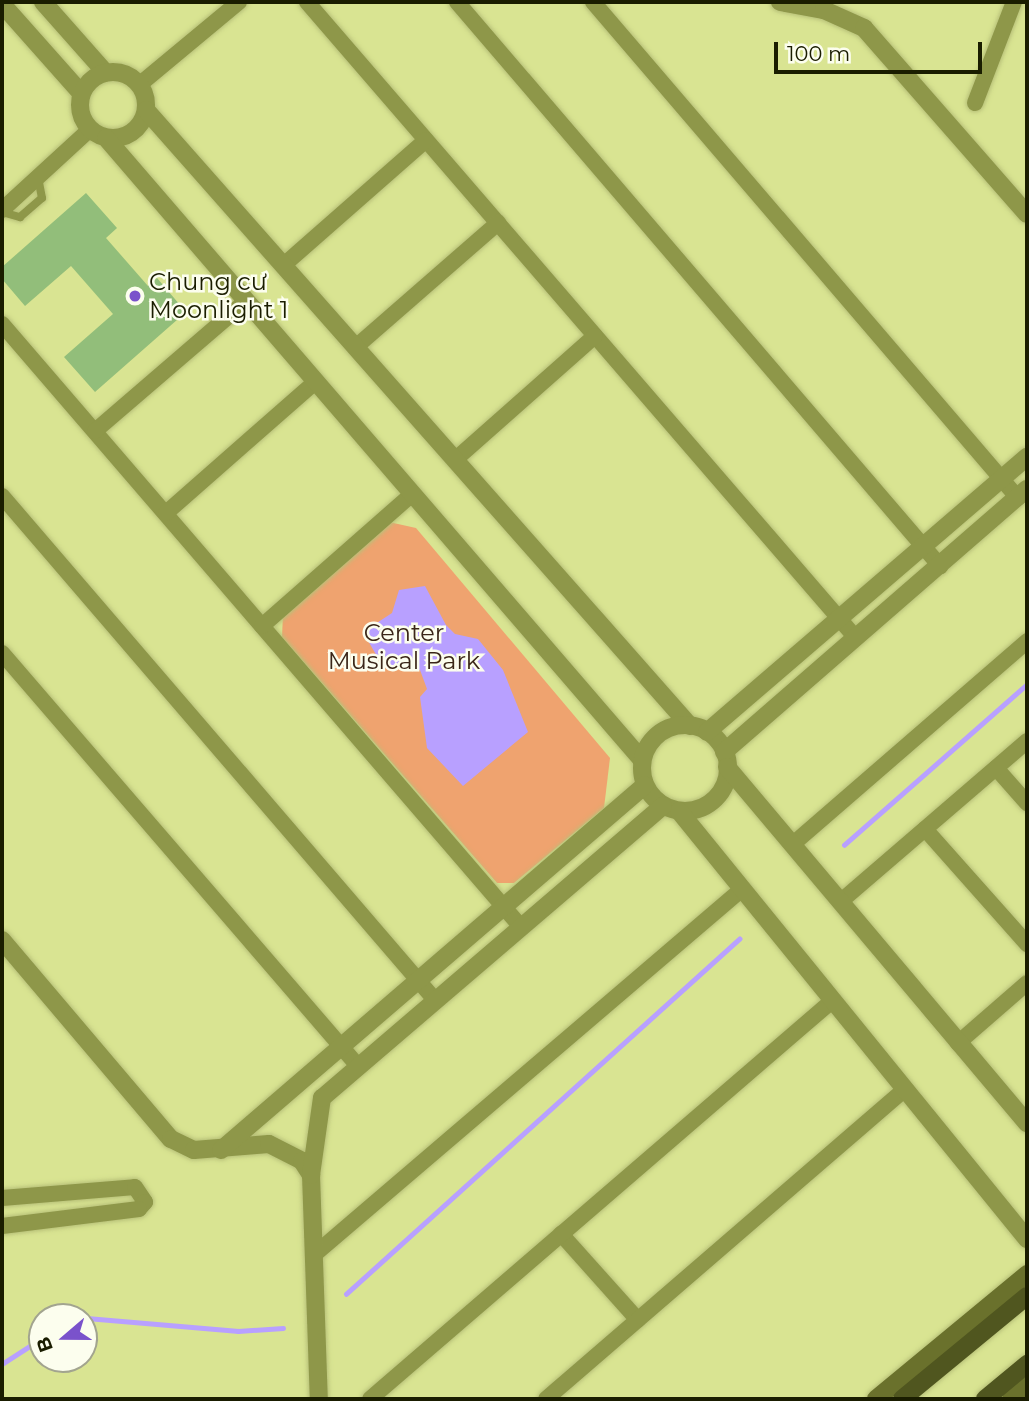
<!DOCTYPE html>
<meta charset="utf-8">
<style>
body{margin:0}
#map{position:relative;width:1029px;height:1401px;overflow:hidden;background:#d9e492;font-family:Montserrat,sans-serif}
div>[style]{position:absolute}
.green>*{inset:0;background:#efa36f}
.water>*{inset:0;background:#b8a0ff}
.stream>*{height:4.5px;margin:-2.25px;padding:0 2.25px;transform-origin:2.25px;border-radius:2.25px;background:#b8a0ff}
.building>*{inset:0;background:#92be7a}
.roads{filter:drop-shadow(0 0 2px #b7c078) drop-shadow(0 0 2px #b7c078)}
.service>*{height:8px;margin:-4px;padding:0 4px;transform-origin:4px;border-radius:4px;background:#8e9749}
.minor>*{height:16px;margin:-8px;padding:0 8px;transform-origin:8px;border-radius:8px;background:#8e9749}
.tertiary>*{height:18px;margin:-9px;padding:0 9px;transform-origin:9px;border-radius:9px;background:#8e9749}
.tertiary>.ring{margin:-9px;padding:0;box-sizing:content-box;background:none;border:18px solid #8e9749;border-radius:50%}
.secondary>*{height:18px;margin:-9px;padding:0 9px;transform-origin:9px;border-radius:9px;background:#6a712c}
.primary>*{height:18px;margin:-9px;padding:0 9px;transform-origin:9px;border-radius:9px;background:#50561f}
.dots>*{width:19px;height:19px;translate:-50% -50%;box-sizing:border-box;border:4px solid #fcfeee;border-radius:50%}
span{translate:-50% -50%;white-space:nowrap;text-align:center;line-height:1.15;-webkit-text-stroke:5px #fcfeee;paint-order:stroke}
.poi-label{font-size:24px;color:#1a1d00}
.left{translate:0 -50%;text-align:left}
.park-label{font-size:24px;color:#3a2618}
.frame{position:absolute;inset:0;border:4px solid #1a1d00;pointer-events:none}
.north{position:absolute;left:28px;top:1303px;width:70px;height:70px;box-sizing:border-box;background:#fcfeee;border:2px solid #a2a48f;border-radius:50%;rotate:250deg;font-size:19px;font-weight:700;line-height:28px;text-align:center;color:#1a1d00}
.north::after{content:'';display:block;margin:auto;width:24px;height:32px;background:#7a52cb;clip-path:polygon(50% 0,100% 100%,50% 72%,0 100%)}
.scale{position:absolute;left:774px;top:42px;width:208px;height:32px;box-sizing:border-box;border:4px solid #1a1d00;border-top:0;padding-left:9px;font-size:21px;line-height:24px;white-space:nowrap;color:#1a1d00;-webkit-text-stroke:5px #fcfeee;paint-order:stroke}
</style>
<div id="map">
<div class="green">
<i style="clip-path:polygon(389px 522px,416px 528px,610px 758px,604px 808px,514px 883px,497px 883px,282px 637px,283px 614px)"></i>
</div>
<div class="water">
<i style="clip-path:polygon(425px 586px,446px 625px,455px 634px,478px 639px,503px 670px,528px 732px,463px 786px,427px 748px,420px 697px,427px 689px,420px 670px,382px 665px,363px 632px,392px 613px,399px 590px)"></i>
</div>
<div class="stream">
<i style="left:844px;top:845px;width:244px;rotate:-41.3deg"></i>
<i style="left:346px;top:1294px;width:530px;rotate:-42.09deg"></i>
<i style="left:75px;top:1317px;width:164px;rotate:4.9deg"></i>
<i style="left:238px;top:1331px;width:45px;rotate:-3.8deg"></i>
<i style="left:2px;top:1364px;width:48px;rotate:-33deg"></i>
</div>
<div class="building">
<i style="clip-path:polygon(86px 193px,117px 228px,106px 238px,148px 286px,157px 278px,186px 312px,95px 392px,64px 357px,113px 314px,71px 266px,25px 306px,2px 279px,2px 267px)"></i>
</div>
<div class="roads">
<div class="service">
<i style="left:2px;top:212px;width:19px;rotate:16deg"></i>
<i style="left:20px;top:217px;width:29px;rotate:-41deg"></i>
<i style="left:42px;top:198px;width:20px;rotate:-101deg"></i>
</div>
<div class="minor">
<i style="left:307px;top:2px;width:840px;rotate:49.2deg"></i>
<i style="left:457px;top:2px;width:743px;rotate:49.42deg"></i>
<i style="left:593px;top:2px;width:653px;rotate:49.41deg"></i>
<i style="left:139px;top:85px;width:130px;rotate:-39.7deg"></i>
<i style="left:975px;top:103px;width:108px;rotate:-68.9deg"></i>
<i style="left:2px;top:210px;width:120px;rotate:-42.6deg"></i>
<i style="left:286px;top:263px;width:186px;rotate:-41.3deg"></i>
<i style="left:2px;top:324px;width:796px;rotate:49.28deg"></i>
<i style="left:358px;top:345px;width:186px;rotate:-41.1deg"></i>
<i style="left:95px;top:431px;width:196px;rotate:-40.7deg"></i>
<i style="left:457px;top:458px;width:184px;rotate:-41.5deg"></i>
<i style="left:2px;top:496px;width:664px;rotate:49.33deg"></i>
<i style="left:166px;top:513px;width:197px;rotate:-41.3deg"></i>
<i style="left:262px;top:626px;width:198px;rotate:-41.3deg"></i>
<i style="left:2px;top:653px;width:545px;rotate:49.24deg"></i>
<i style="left:996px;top:768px;width:47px;rotate:48.5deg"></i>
<i style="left:925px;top:829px;width:154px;rotate:48.4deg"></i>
<i style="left:793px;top:844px;width:310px;rotate:-40.9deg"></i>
<i style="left:840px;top:902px;width:247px;rotate:-40.7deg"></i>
<i style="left:958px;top:1043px;width:91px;rotate:-41deg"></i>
<i style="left:2px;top:1198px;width:133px;rotate:-4.7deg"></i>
<i style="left:135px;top:1187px;width:18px;rotate:56deg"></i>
<i style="left:145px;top:1202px;width:9px;rotate:131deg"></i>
<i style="left:139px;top:1209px;width:138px;rotate:172.9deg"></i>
<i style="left:561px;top:1234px;width:115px;rotate:48.2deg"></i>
<i style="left:315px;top:1254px;width:562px;rotate:-40.52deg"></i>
<i style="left:370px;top:1399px;width:611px;rotate:-40.75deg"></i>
<i style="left:546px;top:1399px;width:474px;rotate:-40.8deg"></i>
</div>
<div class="tertiary">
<i style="left:43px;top:2px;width:94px;rotate:48.5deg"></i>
<i style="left:780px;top:2px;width:45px;rotate:10.3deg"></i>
<i style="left:824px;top:10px;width:44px;rotate:24.2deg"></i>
<i style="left:864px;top:28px;width:247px;rotate:48.8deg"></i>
<i style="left:2px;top:4px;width:119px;rotate:48.4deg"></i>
<i class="ring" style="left:80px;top:72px;width:48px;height:48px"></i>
<i style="left:146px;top:110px;width:822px;rotate:48.55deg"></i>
<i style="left:106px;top:138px;width:821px;rotate:49.25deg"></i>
<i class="ring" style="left:642px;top:725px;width:68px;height:68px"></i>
<i style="left:707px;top:732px;width:422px;rotate:-40.7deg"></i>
<i style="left:724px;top:752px;width:401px;rotate:-41deg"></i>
<i style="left:727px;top:767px;width:466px;rotate:49.9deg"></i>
<i style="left:679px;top:811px;width:552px;rotate:50.89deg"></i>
<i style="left:2px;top:940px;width:261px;rotate:49.7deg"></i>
<i style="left:171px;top:1139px;width:25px;rotate:26deg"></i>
<i style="left:194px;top:1150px;width:75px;rotate:-4.6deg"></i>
<i style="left:269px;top:1144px;width:37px;rotate:27deg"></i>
<i style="left:302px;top:1161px;width:17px;rotate:57deg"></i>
<i style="left:311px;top:1175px;width:224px;rotate:88deg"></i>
<i style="left:221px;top:1150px;width:559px;rotate:-40.72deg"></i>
<i style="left:311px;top:1175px;width:78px;rotate:-81.9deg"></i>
<i style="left:322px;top:1098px;width:449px;rotate:-40.6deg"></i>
</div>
<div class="secondary">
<i style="left:876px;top:1399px;width:196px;rotate:-39.6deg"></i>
<i style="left:1011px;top:1399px;width:21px;rotate:-39deg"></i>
</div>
<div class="primary">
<i style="left:902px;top:1399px;width:162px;rotate:-39.5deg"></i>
<i style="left:985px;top:1399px;width:55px;rotate:-39.8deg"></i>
</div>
</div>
<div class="dots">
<i style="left:135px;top:296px;background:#7a52cb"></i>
</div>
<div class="poi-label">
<span class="left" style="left:149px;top:296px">Chung cư<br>Moonlight 1</span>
</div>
<div class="park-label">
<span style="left:404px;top:647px">Center<br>Musical Park</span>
</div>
<div class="frame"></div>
<div class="north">B</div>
<div class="scale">100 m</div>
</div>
